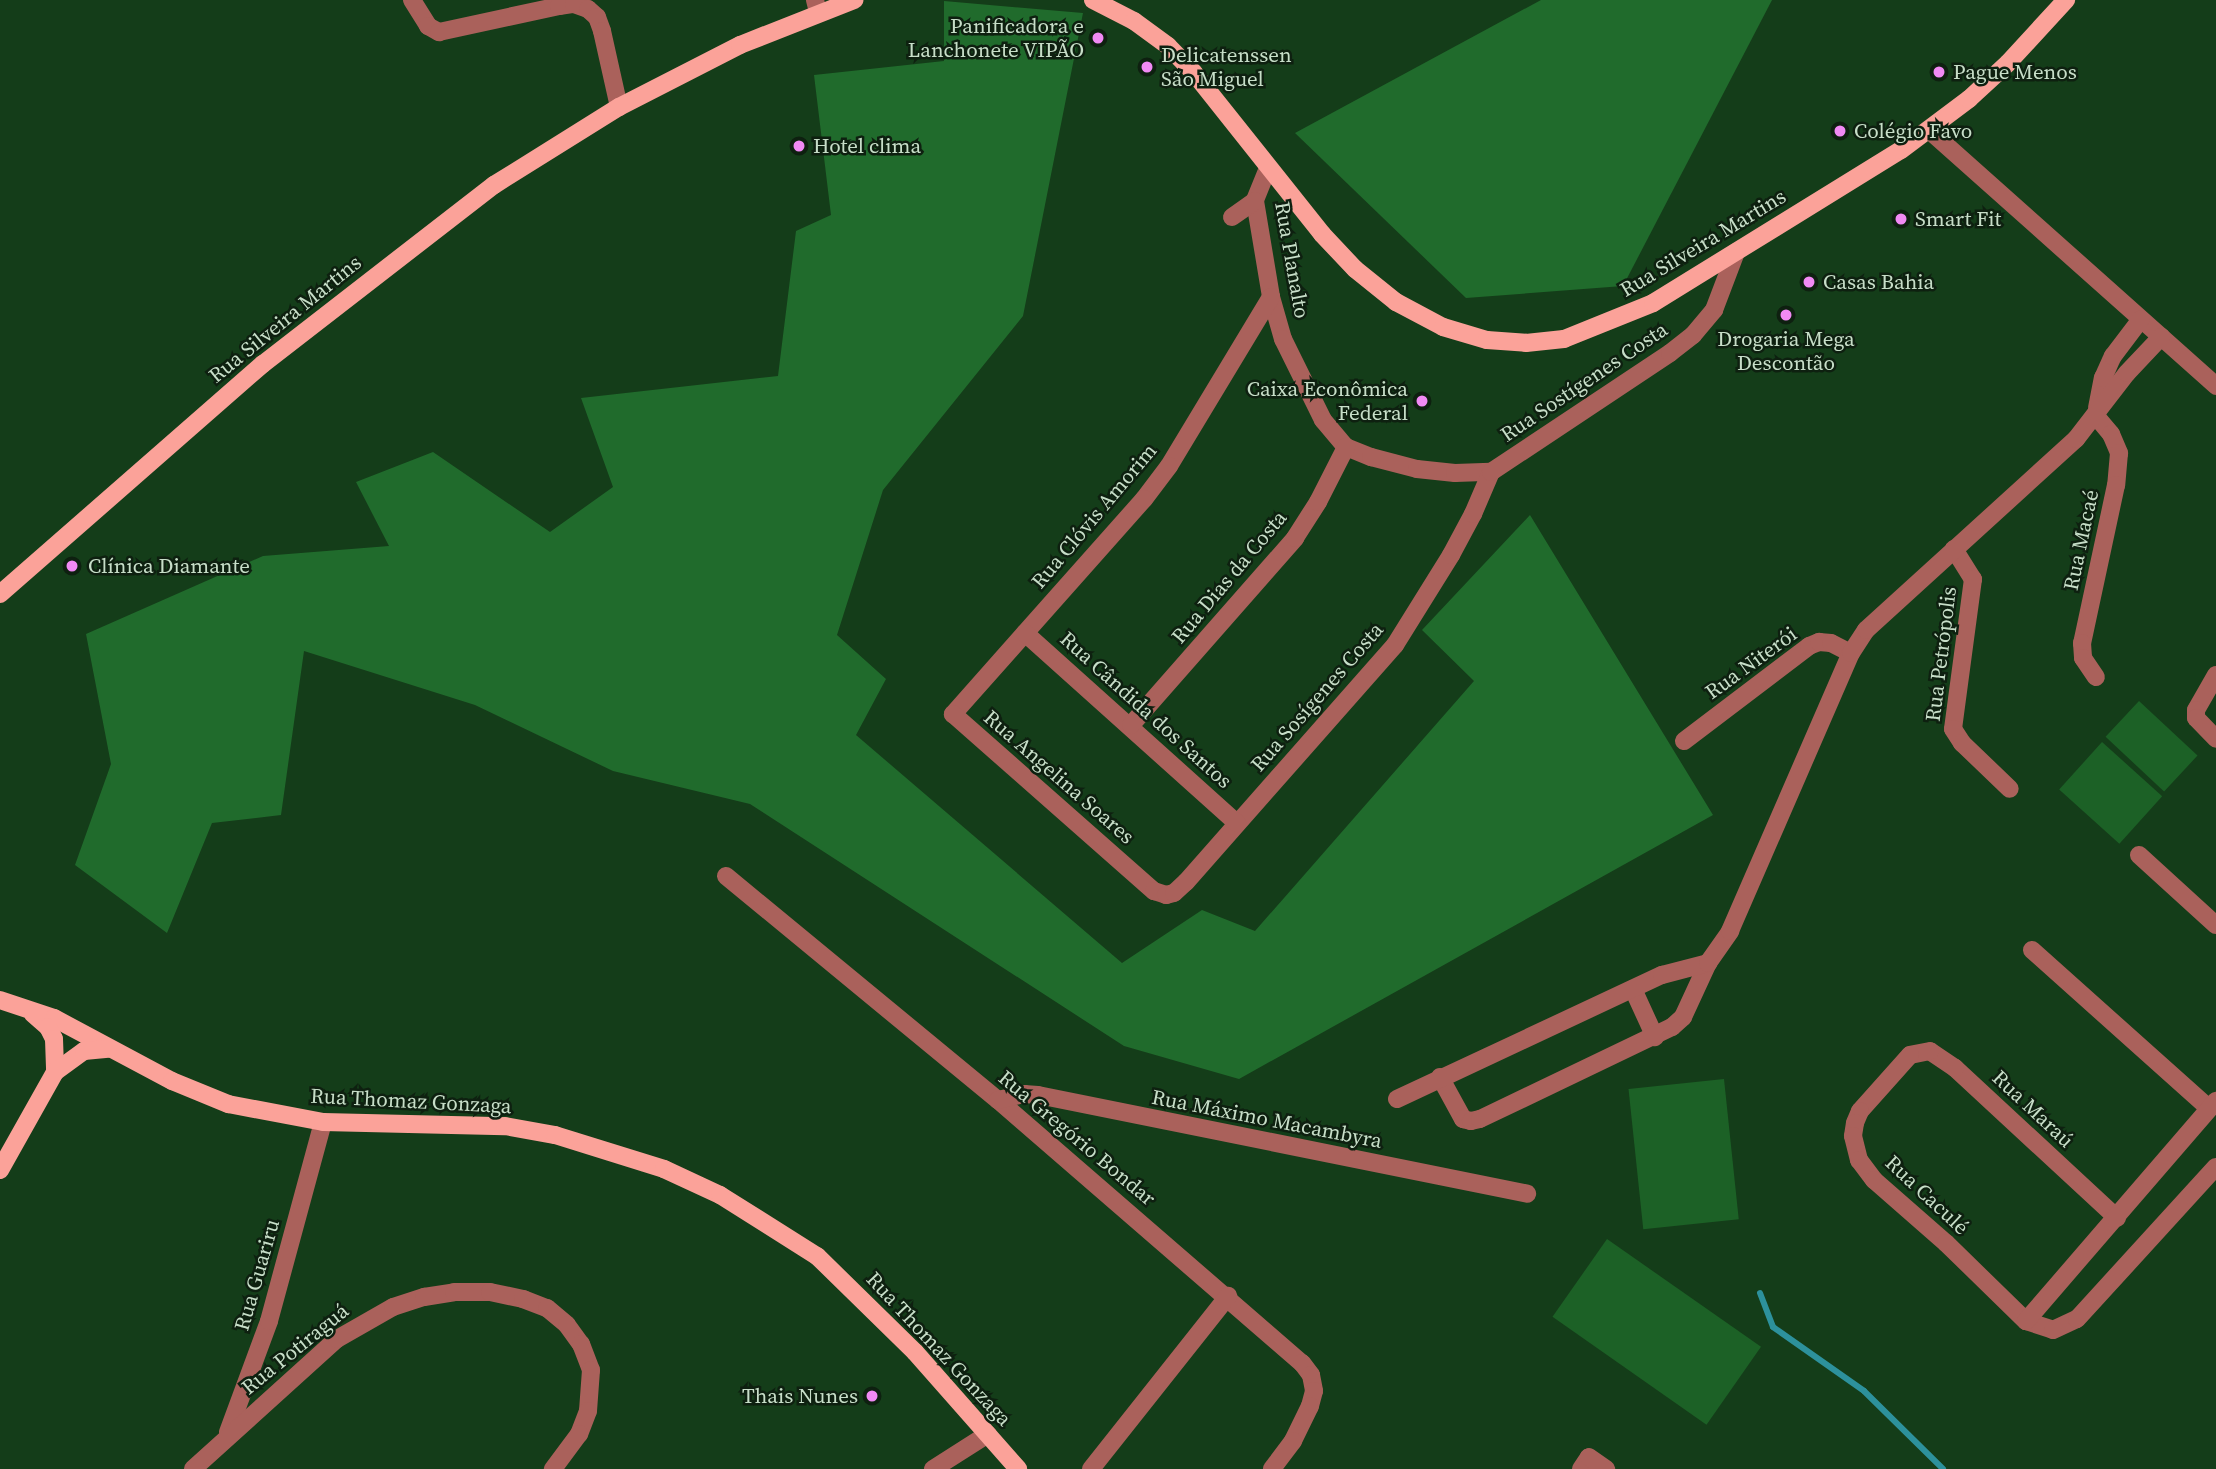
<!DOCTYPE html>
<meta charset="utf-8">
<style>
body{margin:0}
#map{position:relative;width:2216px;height:1469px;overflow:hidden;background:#143d19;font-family:"Source Serif 4",serif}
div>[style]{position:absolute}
.green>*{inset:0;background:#1c6126;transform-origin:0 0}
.forest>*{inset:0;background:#206b2c}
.stream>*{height:6px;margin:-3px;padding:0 3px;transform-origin:3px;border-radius:3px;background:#2d919c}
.minor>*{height:18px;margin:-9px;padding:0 9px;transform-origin:9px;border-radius:9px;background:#aa615b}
.major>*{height:18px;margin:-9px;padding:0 9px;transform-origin:9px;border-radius:9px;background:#fba299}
.dots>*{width:19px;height:19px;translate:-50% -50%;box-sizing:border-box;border:4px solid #0e2010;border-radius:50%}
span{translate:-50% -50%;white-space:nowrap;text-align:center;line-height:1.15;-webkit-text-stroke:5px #0e2010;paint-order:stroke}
.poi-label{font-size:21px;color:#c7dec8}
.right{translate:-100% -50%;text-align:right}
.left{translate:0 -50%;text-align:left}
.street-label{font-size:21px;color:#c7dec8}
</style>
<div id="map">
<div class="green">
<i style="left:2139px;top:701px;width:80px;height:49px;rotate:43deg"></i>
<i style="left:2102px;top:742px;width:81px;height:64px;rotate:42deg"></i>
<i style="left:1724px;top:1079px;width:141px;height:96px;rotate:84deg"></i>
<i style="left:1607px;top:1239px;width:188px;height:95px;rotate:35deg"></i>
</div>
<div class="forest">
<i style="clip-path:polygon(1541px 0,1772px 0,1623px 286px,1466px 298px,1295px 133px)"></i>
<i style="clip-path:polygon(944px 1px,1083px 13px,1023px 316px,883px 490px,837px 635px,886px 679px,856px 735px,1122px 963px,1202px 910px,1255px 931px,1474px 681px,1422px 630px,1530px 515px,1713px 815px,1239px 1079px,1124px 1046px,750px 804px,613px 771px,475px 705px,304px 651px,281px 815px,212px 823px,167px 933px,75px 865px,111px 764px,86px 634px,263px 556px,389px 546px,356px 482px,433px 452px,550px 532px,613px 487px,581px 398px,778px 376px,796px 231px,831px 215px,814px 75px,944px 61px)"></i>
</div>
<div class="stream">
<i style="left:1760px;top:1293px;width:36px;rotate:69deg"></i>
<i style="left:1773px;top:1327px;width:111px;rotate:35.1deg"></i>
<i style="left:1864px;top:1391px;width:111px;rotate:44.6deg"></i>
</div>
<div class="minor">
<i style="left:412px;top:0;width:31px;rotate:58deg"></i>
<i style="left:428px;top:26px;width:13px;rotate:29deg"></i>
<i style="left:439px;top:32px;width:123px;rotate:-12.2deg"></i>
<i style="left:559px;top:6px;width:15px;rotate:-8deg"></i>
<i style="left:574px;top:4px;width:15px;rotate:20deg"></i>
<i style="left:588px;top:9px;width:12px;rotate:42deg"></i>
<i style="left:597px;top:17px;width:15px;rotate:70deg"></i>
<i style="left:602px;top:31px;width:78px;rotate:77.4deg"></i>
<i style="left:815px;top:0;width:12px;rotate:76deg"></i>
<i style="left:1929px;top:130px;width:385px;rotate:41.7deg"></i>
<i style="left:1268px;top:168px;width:35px;rotate:112deg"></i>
<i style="left:1255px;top:201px;width:97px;rotate:80.5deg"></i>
<i style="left:1271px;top:297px;width:44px;rotate:74.1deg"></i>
<i style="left:1283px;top:339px;width:90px;rotate:63.7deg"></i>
<i style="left:1323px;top:420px;width:35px;rotate:50deg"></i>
<i style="left:1346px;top:447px;width:27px;rotate:22deg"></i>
<i style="left:1371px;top:457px;width:48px;rotate:14.6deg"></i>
<i style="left:1417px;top:469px;width:38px;rotate:6deg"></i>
<i style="left:1455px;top:473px;width:36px;rotate:-2deg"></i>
<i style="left:1232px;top:217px;width:28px;rotate:-35deg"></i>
<i style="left:1271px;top:297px;width:197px;rotate:121.1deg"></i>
<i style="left:1169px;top:466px;width:41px;rotate:127.1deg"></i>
<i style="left:1144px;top:499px;width:288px;rotate:131.6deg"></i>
<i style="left:953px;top:714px;width:268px;rotate:41.4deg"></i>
<i style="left:1154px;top:891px;width:13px;rotate:18deg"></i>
<i style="left:1166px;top:895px;width:8px;rotate:-14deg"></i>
<i style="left:1174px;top:893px;width:16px;rotate:-43deg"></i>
<i style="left:1186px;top:882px;width:316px;rotate:-48.6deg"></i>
<i style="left:1395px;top:645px;width:106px;rotate:-58.1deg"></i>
<i style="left:1451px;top:555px;width:47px;rotate:-61.8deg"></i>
<i style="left:1473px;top:514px;width:46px;rotate:-66.8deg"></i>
<i style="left:2097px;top:408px;width:31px;rotate:-79deg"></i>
<i style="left:2103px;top:378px;width:24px;rotate:-66deg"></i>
<i style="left:2113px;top:356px;width:46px;rotate:-52.9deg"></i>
<i style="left:2095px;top:415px;width:25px;rotate:50deg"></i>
<i style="left:2111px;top:434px;width:21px;rotate:67deg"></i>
<i style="left:2119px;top:453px;width:32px;rotate:95deg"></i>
<i style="left:2116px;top:485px;width:162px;rotate:102.1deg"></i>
<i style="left:2082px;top:643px;width:15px;rotate:86deg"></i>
<i style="left:2083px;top:658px;width:23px;rotate:56deg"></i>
<i style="left:1491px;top:472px;width:215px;rotate:-33.6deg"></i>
<i style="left:1670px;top:353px;width:29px;rotate:-38deg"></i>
<i style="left:1693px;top:335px;width:33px;rotate:-50deg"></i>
<i style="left:1714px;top:310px;width:62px;rotate:-69.2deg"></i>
<i style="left:1954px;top:549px;width:36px;rotate:58deg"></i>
<i style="left:1973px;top:579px;width:151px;rotate:97.6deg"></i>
<i style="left:1953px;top:729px;width:17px;rotate:57deg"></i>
<i style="left:1962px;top:743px;width:66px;rotate:43.8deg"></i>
<i style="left:1025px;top:633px;width:285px;rotate:41.9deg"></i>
<i style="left:2216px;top:675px;width:40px;rotate:119.7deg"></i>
<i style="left:2196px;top:710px;width:8px;rotate:90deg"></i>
<i style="left:2196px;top:718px;width:29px;rotate:46deg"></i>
<i style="left:1131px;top:725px;width:249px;rotate:-48.7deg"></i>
<i style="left:1295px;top:538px;width:43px;rotate:-57.4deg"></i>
<i style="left:1318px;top:502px;width:62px;rotate:-63deg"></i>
<i style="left:1684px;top:741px;width:157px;rotate:-37.2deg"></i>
<i style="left:1809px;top:646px;width:11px;rotate:-22deg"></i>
<i style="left:1819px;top:642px;width:12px;rotate:5deg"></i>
<i style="left:1831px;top:643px;width:22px;rotate:27deg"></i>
<i style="left:2139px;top:855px;width:104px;rotate:42.3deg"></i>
<i style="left:726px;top:876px;width:352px;rotate:39.5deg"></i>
<i style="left:998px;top:1100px;width:402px;rotate:40.9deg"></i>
<i style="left:1302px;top:1363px;width:15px;rotate:53deg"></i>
<i style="left:1311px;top:1375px;width:16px;rotate:79deg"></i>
<i style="left:1314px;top:1391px;width:16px;rotate:105deg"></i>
<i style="left:1310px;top:1406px;width:39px;rotate:116deg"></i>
<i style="left:1293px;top:1441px;width:35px;rotate:127deg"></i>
<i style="left:2032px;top:950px;width:237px;rotate:41.8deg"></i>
<i style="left:1633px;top:989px;width:53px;rotate:65.4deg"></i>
<i style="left:1440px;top:1077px;width:48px;rotate:61.3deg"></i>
<i style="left:1463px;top:1119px;width:8px;rotate:14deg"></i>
<i style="left:1471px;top:1121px;width:9px;rotate:-13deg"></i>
<i style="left:1480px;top:1119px;width:213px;rotate:-25.6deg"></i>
<i style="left:1672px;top:1027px;width:15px;rotate:-42deg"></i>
<i style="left:1683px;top:1017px;width:60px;rotate:-65.2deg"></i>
<i style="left:1397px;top:1099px;width:293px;rotate:-25.1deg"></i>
<i style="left:1662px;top:975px;width:48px;rotate:-14.6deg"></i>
<i style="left:1708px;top:963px;width:39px;rotate:-55deg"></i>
<i style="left:1730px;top:931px;width:303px;rotate:-66.5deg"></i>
<i style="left:1851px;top:653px;width:27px;rotate:-57deg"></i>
<i style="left:1866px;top:630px;width:284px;rotate:-42.3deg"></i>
<i style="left:2076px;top:439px;width:83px;rotate:-52.3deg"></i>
<i style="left:2127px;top:373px;width:50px;rotate:-46.6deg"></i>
<i style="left:998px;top:1100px;width:27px;rotate:-13deg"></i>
<i style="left:1024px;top:1094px;width:14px;rotate:4deg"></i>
<i style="left:1038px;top:1095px;width:499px;rotate:11.4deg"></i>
<i style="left:2117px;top:1218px;width:221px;rotate:-137.2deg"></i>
<i style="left:1955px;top:1068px;width:30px;rotate:-146deg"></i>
<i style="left:1930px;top:1051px;width:20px;rotate:169deg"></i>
<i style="left:1910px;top:1055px;width:75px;rotate:131.8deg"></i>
<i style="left:1860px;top:1111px;width:13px;rotate:113deg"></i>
<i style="left:1855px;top:1123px;width:13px;rotate:99deg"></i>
<i style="left:1853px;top:1136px;width:25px;rotate:76deg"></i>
<i style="left:1859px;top:1160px;width:25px;rotate:53deg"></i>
<i style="left:1874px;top:1180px;width:96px;rotate:41.2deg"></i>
<i style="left:1946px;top:1243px;width:112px;rotate:44.3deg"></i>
<i style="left:2026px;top:1321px;width:28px;rotate:18deg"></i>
<i style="left:2053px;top:1330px;width:26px;rotate:-25deg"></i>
<i style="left:2077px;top:1319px;width:206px;rotate:-47.6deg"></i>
<i style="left:2026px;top:1321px;width:291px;rotate:-49.2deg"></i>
<i style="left:228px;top:1432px;width:118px;rotate:-69.7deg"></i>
<i style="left:269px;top:1321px;width:206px;rotate:-74.8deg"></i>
<i style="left:193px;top:1469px;width:194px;rotate:-42.1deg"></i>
<i style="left:337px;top:1339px;width:64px;rotate:-29.7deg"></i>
<i style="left:393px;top:1307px;width:33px;rotate:-18deg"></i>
<i style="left:424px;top:1297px;width:30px;rotate:-9deg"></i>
<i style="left:454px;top:1292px;width:36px"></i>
<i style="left:490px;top:1292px;width:34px;rotate:12deg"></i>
<i style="left:523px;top:1299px;width:26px;rotate:21deg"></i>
<i style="left:547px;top:1308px;width:26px;rotate:40deg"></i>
<i style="left:567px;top:1325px;width:24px;rotate:54deg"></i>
<i style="left:581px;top:1344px;width:28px;rotate:69deg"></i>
<i style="left:591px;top:1370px;width:41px;rotate:94.2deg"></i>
<i style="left:588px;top:1411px;width:25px;rotate:111deg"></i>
<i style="left:579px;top:1434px;width:44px;rotate:126.6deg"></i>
<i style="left:933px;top:1469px;width:65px;rotate:-32.5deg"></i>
<i style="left:1091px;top:1469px;width:221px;rotate:-51.6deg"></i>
<i style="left:1581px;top:1469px;width:14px;rotate:-56deg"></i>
<i style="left:1589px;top:1457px;width:21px;rotate:35deg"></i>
</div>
<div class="major">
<i style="left:1093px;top:0;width:46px;rotate:27.1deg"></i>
<i style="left:1134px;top:21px;width:42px;rotate:36.3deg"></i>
<i style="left:1168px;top:46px;width:37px;rotate:46deg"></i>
<i style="left:1194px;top:73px;width:206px;rotate:51.5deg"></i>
<i style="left:1322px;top:234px;width:48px;rotate:46.7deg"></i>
<i style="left:1355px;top:269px;width:53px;rotate:38.8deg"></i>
<i style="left:1396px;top:302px;width:53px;rotate:28deg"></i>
<i style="left:1443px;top:327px;width:46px;rotate:16.5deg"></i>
<i style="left:1487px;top:340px;width:39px;rotate:4deg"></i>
<i style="left:1526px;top:343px;width:38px;rotate:-6deg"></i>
<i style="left:1564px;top:339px;width:96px;rotate:-22deg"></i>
<i style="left:1653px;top:303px;width:291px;rotate:-31.7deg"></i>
<i style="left:1901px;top:150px;width:85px;rotate:-36.9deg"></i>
<i style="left:1969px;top:99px;width:53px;rotate:-42.7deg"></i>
<i style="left:2008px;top:63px;width:86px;rotate:-47.4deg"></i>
<i style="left:0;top:594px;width:349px;rotate:-41.2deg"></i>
<i style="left:263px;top:364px;width:292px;rotate:-37.8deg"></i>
<i style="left:494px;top:185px;width:147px;rotate:-32deg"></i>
<i style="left:619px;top:107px;width:136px;rotate:-27.1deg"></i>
<i style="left:740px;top:45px;width:123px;rotate:-21.5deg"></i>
<i style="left:0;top:1000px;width:57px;rotate:18.4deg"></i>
<i style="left:54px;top:1018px;width:134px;rotate:28.1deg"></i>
<i style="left:172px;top:1081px;width:61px;rotate:22.3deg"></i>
<i style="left:228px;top:1104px;width:97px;rotate:10.7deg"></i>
<i style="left:323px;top:1122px;width:182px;rotate:1.3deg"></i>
<i style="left:505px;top:1126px;width:51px;rotate:10.2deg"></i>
<i style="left:555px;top:1135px;width:114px;rotate:17.3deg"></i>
<i style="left:664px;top:1169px;width:62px;rotate:24.9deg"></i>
<i style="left:720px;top:1195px;width:115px;rotate:32.2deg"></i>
<i style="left:817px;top:1256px;width:137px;rotate:44.4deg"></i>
<i style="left:915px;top:1352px;width:156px;rotate:48.6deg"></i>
<i style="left:33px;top:1014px;width:20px;rotate:41deg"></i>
<i style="left:48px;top:1027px;width:13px;rotate:63deg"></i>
<i style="left:54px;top:1039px;width:33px;rotate:88deg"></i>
<i style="left:0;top:1170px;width:112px;rotate:-60.7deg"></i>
<i style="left:55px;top:1072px;width:36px;rotate:-36deg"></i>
<i style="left:84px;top:1051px;width:24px;rotate:-5deg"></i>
</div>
<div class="dots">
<i style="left:1098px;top:38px;background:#f18af4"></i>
<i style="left:1147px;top:67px;background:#f18af4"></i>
<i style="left:1939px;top:72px;background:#f18af4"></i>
<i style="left:1840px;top:131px;background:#f18af4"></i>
<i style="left:799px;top:146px;background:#f18af4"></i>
<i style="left:1901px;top:219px;background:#f18af4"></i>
<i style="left:1809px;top:282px;background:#f18af4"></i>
<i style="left:1786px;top:315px;background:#f18af4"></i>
<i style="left:1422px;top:401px;background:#f18af4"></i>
<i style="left:72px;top:566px;background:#f18af4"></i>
<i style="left:872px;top:1396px;background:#f18af4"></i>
</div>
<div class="poi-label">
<span class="right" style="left:1084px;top:38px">Panificadora e<br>Lanchonete VIPÃO</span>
<span class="left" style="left:1161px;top:67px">Delicatenssen<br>São Miguel</span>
<span class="left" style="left:1953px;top:72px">Pague Menos</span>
<span class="left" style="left:1854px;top:131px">Colégio Favo</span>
<span class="left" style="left:813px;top:146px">Hotel clima</span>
<span class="left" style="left:1915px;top:219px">Smart Fit</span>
<span class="left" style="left:1823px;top:282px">Casas Bahia</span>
<span style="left:1786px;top:351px">Drogaria Mega<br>Descontão</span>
<span class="right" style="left:1408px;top:401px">Caixa Econômica<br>Federal</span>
<span class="left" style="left:88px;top:566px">Clínica Diamante</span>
<span class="right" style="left:858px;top:1396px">Thais Nunes</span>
</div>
<div class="street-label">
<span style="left:1703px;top:243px;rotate:-31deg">Rua Silveira Martins</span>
<span style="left:1292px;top:260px;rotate:80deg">Rua Planalto</span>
<span style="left:285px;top:319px;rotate:-39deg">Rua Silveira Martins</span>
<span style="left:1584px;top:382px;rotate:-34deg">Rua Sostígenes Costa</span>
<span style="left:1094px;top:516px;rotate:-50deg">Rua Clóvis Amorim</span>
<span style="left:2081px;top:540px;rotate:-78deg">Rua Macaé</span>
<span style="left:1229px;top:577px;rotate:-50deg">Rua Dias da Costa</span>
<span style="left:1941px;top:654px;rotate:-83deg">Rua Petrópolis</span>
<span style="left:1751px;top:663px;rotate:-36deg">Rua Niterói</span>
<span style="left:1317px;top:697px;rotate:-49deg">Rua Sosígenes Costa</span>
<span style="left:1146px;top:710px;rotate:42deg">Rua Cândida dos Santos</span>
<span style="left:1059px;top:777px;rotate:41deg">Rua Angelina Soares</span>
<span style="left:411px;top:1101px;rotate:3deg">Rua Thomaz Gonzaga</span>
<span style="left:2033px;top:1109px;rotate:43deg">Rua Maraú</span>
<span style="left:1267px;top:1119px;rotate:11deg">Rua Máximo Macambyra</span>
<span style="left:1077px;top:1138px;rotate:40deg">Rua Gregório Bondar</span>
<span style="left:1927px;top:1195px;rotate:43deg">Rua Caculé</span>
<span style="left:257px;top:1275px;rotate:-74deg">Rua Guariru</span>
<span style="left:295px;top:1349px;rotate:-39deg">Rua Potiraguá</span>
<span style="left:939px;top:1349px;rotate:47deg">Rua Thomaz Gonzaga</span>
</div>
</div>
